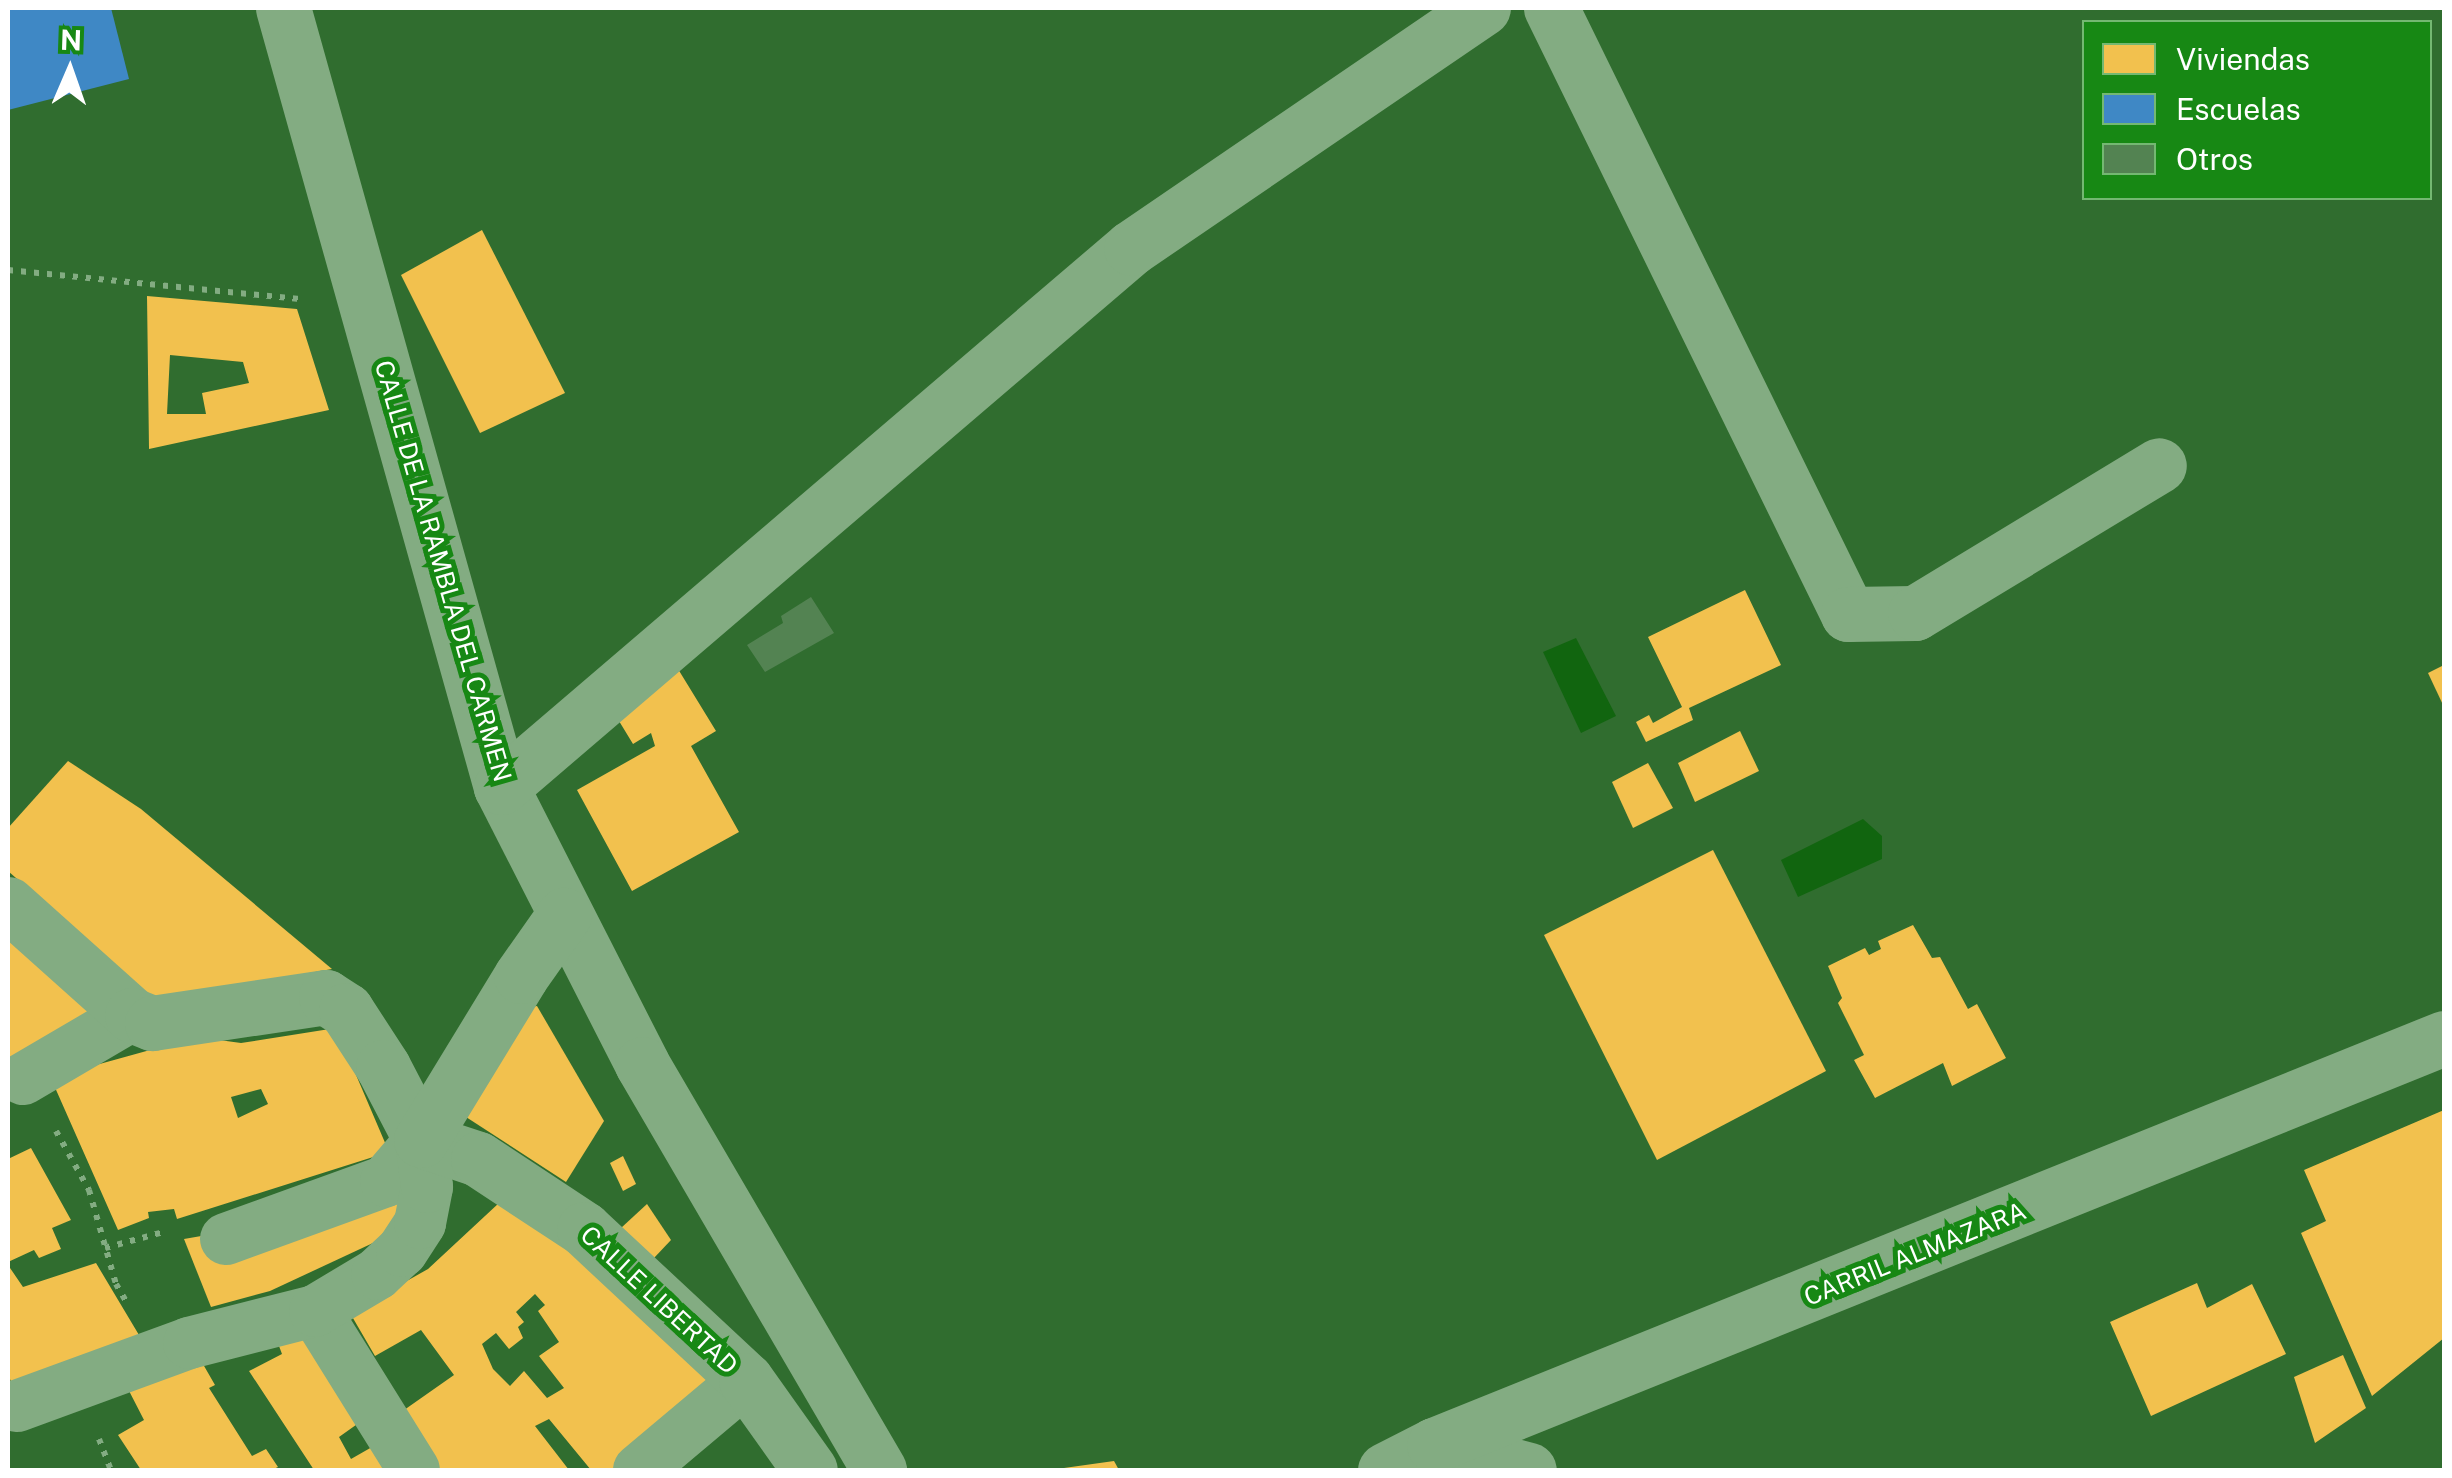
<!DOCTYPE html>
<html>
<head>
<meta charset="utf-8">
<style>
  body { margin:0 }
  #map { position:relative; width:2452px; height:1478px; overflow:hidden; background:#306d2f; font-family:"Public Sans",sans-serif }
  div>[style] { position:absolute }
  .water>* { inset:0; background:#11650f }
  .homes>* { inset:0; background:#f2c14e }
  .schools>* { inset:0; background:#3f88c5 }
  .building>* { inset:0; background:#538352 }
  .path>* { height:6px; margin-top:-3px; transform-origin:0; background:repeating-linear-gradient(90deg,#83ac82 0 5px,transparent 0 13px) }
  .pedestrian>* { height:52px; margin:-26px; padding:0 26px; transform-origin:26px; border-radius:26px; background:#83ac82 }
  .minor>* { height:55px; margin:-27.5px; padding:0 27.5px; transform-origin:27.5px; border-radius:27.5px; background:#83ac82 }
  span { translate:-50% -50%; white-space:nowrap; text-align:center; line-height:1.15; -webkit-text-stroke:10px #178814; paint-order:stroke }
  .street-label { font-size:25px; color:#fff }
  .frame { position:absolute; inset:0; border:10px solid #fff; pointer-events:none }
  .legend { position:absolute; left:2082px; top:20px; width:350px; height:180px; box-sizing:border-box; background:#178814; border:2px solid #74b872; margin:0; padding:12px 18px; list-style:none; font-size:30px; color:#fff }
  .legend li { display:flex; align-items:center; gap:20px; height:50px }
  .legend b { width:50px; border:2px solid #74b872 }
  .north { position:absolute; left:20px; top:20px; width:100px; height:100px; -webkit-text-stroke:8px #178814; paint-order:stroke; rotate:2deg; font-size:28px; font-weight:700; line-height:40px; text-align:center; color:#fff }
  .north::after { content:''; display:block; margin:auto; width:35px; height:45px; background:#fff; clip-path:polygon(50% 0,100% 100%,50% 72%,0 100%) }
</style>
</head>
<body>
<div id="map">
  <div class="water">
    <i style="clip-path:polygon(1576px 638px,1616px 716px,1581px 733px,1543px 652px)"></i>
    <i style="clip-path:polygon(1863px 819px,1882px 836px,1882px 859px,1798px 897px,1781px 860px)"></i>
  </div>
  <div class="homes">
    <i style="clip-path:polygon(482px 230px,565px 393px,480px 433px,401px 275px)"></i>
    <i style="clip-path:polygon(evenodd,147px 296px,297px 309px,329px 410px,149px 449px,147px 296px,170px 355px,243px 362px,249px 383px,202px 393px,206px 414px,167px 414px,170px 355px)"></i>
    <i style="clip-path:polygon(1745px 590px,1781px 665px,1689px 708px,1693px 720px,1646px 742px,1636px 722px,1649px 715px,1653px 723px,1682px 707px,1648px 637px)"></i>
    <i style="clip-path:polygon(2444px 665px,2444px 707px,2428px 673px)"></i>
    <i style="clip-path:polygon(678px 669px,716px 731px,691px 746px,739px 832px,632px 891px,577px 790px,655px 746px,651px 733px,633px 744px,619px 721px)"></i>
    <i style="clip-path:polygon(1740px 731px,1759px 771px,1695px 802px,1678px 763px)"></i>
    <i style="clip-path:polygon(68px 761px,141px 809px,332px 969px,155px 1000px,8px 871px,8px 828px)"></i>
    <i style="clip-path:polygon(1648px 763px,1673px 808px,1633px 828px,1612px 782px)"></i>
    <i style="clip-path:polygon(1713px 850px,1826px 1071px,1657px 1160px,1544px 935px)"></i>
    <i style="clip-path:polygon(8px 923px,95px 1010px,8px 1066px)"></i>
    <i style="clip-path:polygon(1913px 925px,1932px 958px,1940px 957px,1968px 1009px,1977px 1004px,2006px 1058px,1952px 1086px,1943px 1063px,1875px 1098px,1854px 1060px,1864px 1055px,1838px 1003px,1842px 998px,1828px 966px,1865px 948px,1869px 955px,1881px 949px,1878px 941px)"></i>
    <i style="clip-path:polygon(537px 1006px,604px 1121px,566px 1182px,466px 1117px,531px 1007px)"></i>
    <i style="clip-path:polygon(evenodd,336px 1028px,389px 1152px,177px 1219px,174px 1209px,148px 1212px,149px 1218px,118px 1230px,53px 1083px,96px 1065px,197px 1037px,241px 1043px,336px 1028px,261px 1089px,268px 1104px,238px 1118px,231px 1097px,261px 1089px)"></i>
    <i style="clip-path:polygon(2444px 1110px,2444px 1338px,2372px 1396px,2301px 1233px,2326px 1221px,2304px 1170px)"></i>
    <i style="clip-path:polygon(31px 1148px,71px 1220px,52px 1228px,61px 1249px,39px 1258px,34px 1250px,8px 1262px,8px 1159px)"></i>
    <i style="clip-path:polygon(623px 1156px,636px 1184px,623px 1191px,610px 1163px)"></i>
    <i style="clip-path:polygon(evenodd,515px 1188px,720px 1376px,617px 1470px,591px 1470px,549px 1419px,535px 1426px,569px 1470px,440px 1470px,397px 1415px,454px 1375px,421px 1330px,375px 1356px,350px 1313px,428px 1269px,515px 1188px,535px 1294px,545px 1305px,538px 1311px,559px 1342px,539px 1356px,564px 1388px,547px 1398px,524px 1371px,510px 1386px,493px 1369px,482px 1344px,496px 1333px,509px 1349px,523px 1338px,518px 1327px,524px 1322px,516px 1312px,535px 1294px)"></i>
    <i style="clip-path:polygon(403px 1201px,388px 1236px,270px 1291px,211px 1307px,184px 1239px)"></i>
    <i style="clip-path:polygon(647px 1204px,671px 1240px,654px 1258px,621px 1228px)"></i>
    <i style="clip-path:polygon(96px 1263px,139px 1335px,12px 1384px,8px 1374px,8px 1265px,23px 1287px)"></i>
    <i style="clip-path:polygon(2197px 1283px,2207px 1308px,2252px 1284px,2286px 1354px,2151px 1416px,2110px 1322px)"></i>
    <i style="clip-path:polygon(310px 1323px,370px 1415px,339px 1437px,351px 1459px,379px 1443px,397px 1470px,314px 1470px,249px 1371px,282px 1354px,276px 1338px)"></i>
    <i style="clip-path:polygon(192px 1345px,215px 1385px,209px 1388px,252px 1456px,266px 1449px,278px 1467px,271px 1470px,141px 1470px,118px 1435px,144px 1420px,126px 1385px)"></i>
    <i style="clip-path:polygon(2343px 1355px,2366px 1408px,2315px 1443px,2294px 1377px)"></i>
    <i style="clip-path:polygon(1114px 1461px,1119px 1470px,1064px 1470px,1064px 1468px)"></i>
  </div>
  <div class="schools">
    <i style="clip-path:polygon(8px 8px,111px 8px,129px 79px,8px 110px)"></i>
  </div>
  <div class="building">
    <i style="clip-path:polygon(811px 597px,834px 633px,765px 672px,747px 645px,783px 623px,781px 616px)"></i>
  </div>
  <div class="path">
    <i style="left:8px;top:270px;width:293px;rotate:5.7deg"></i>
    <i style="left:56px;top:1131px;width:68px;rotate:60.8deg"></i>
    <i style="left:89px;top:1190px;width:98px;rotate:74deg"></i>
    <i style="left:116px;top:1284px;width:22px;rotate:60deg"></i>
    <i style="left:105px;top:1248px;width:64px;rotate:-15.3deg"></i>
    <i style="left:99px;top:1439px;width:33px;rotate:69deg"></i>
  </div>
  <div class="pedestrian">
    <i style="left:23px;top:1079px;width:126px;rotate:-30.4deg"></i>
    <i style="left:226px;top:1239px;width:170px;rotate:-19.9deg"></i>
    <i style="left:386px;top:1181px;width:54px;rotate:-49.5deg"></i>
    <i style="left:315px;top:1311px;width:187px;rotate:58.1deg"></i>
    <i style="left:17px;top:1406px;width:183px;rotate:-20.1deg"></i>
    <i style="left:189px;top:1343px;width:130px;rotate:-14.3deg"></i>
    <i style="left:315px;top:1311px;width:72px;rotate:-30.8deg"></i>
    <i style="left:377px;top:1274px;width:34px;rotate:-43deg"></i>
    <i style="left:402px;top:1251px;width:33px;rotate:-57deg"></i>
    <i style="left:420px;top:1223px;width:37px;rotate:-79deg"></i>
    <i style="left:427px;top:1187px;width:47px;rotate:-97.3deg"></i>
    <i style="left:639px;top:1470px;width:140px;rotate:-40.1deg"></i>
  </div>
  <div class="minor">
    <i style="left:283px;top:8px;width:809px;rotate:74.37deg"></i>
    <i style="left:501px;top:787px;width:311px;rotate:63deg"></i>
    <i style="left:642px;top:1064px;width:470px;rotate:59.7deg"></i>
    <i style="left:1551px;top:8px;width:675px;rotate:63.89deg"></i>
    <i style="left:1848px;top:614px;width:67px;rotate:-0.9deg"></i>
    <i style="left:1915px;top:613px;width:285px;rotate:-31.2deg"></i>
    <i style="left:501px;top:787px;width:829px;rotate:-40.55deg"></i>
    <i style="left:1131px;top:248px;width:426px;rotate:-34.3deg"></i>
    <i style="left:8px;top:904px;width:166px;rotate:41.8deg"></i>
    <i style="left:132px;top:1015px;width:22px;rotate:22deg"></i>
    <i style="left:152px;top:1023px;width:176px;rotate:-8.5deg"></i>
    <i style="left:326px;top:997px;width:24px;rotate:33deg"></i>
    <i style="left:346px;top:1010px;width:68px;rotate:57deg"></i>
    <i style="left:383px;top:1067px;width:82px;rotate:62.5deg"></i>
    <i style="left:421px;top:1140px;width:60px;rotate:18.4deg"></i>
    <i style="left:478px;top:1159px;width:127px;rotate:33.4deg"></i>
    <i style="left:584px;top:1229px;width:221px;rotate:43deg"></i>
    <i style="left:746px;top:1380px;width:110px;rotate:54.6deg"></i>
    <i style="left:421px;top:1140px;width:192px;rotate:-58.6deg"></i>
    <i style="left:521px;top:976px;width:75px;rotate:-54.8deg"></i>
    <i style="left:1434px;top:1445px;width:98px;rotate:14.7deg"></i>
    <i style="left:1385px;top:1470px;width:55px;rotate:-27deg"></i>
    <i style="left:1434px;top:1445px;width:1089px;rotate:-21.95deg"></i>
  </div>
  <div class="street-label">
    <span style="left:443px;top:571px;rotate:74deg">CALLE DE LA RAMBLA DEL CARMEN</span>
    <span style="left:1915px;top:1254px;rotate:-22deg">CARRIL ALMAZARA</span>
    <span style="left:659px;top:1300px;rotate:43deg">CALLE LIBERTAD</span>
  </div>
  <div class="frame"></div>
  <ul class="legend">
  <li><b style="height:28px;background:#f2c14e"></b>Viviendas</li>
  <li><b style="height:28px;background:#3f88c5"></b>Escuelas</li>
  <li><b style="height:28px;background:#538352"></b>Otros</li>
  </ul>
  <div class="north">N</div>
</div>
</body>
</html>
